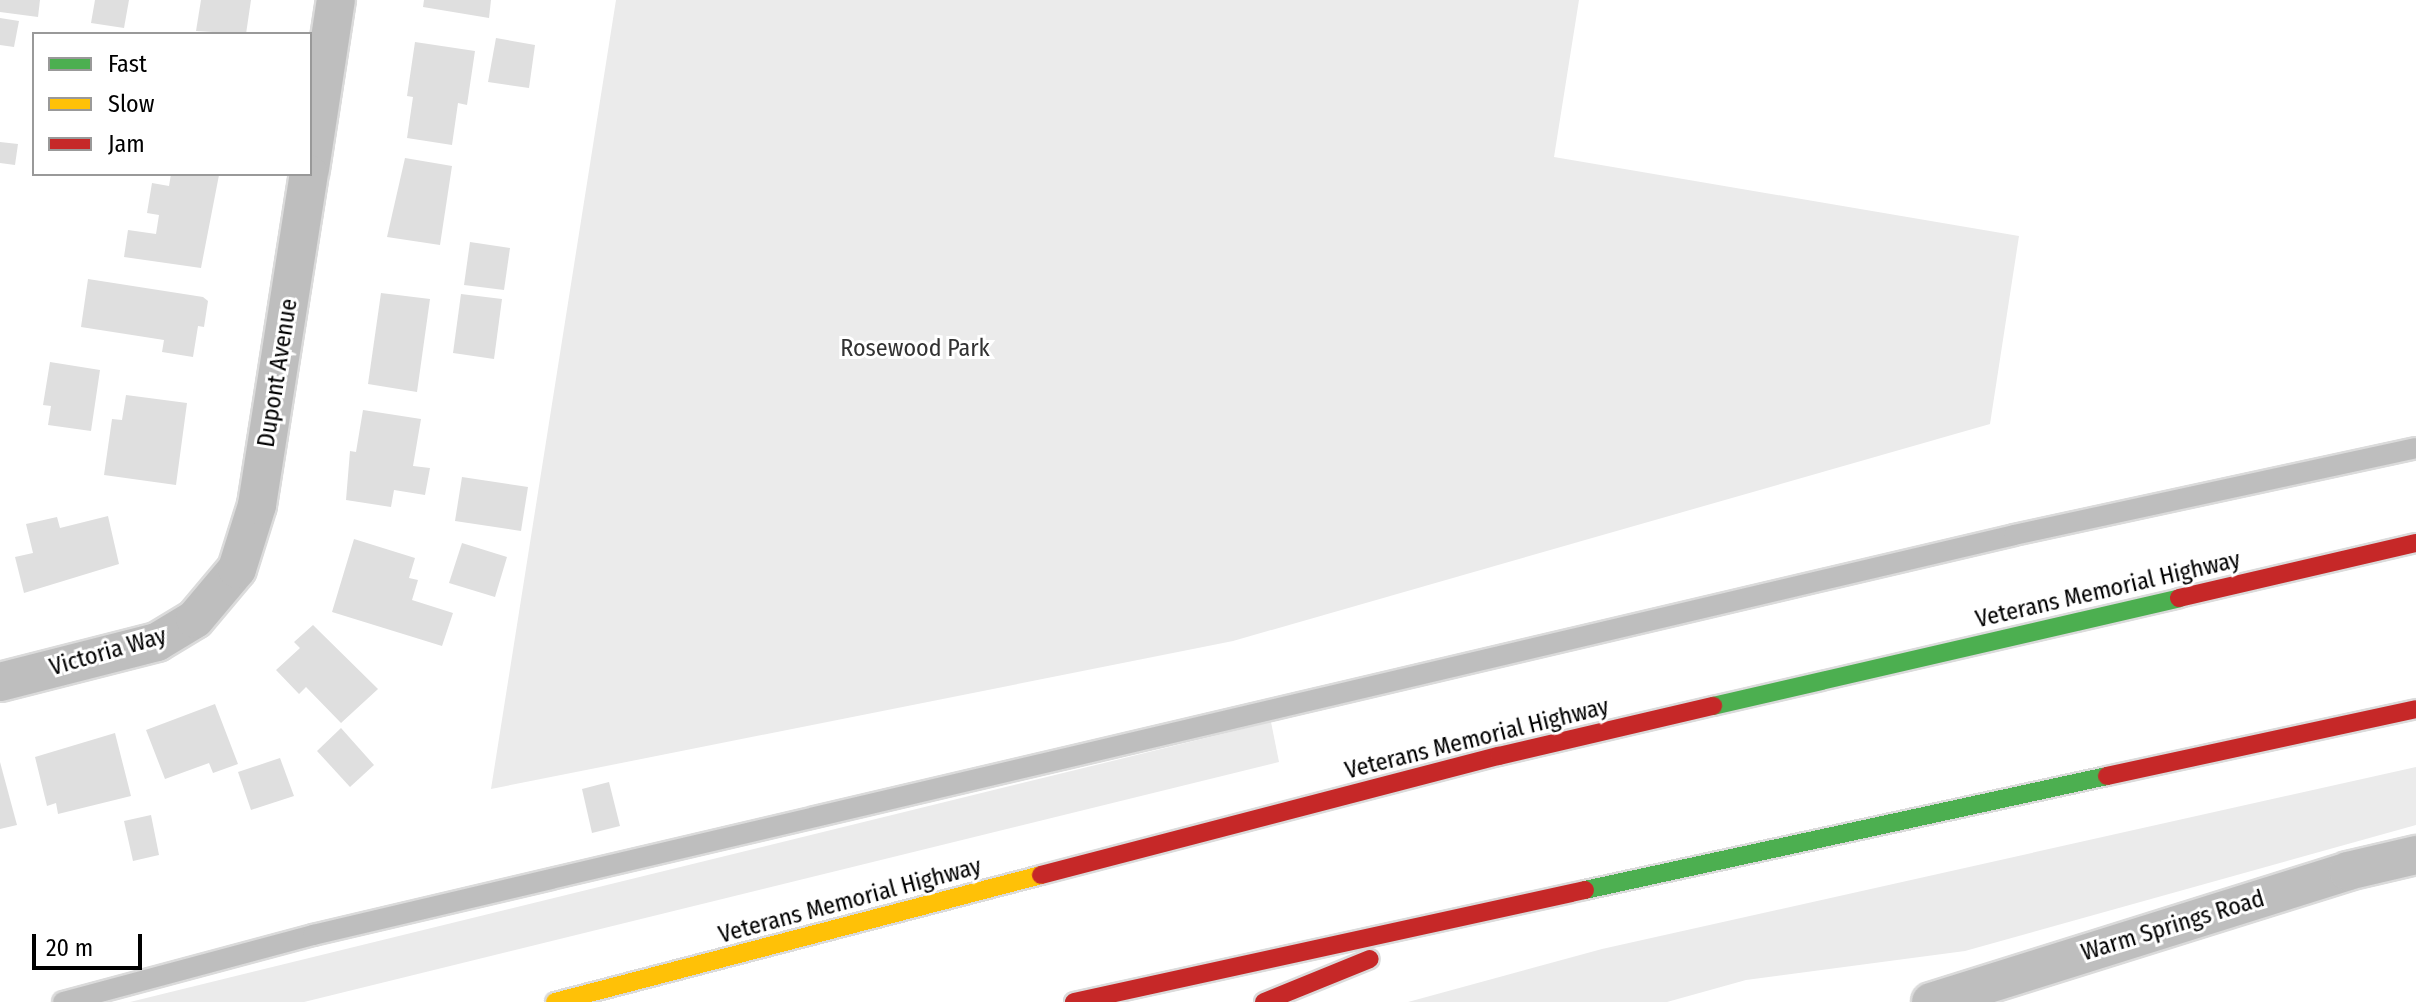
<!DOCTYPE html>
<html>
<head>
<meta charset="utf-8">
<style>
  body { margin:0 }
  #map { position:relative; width:2416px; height:1002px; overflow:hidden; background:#fff; font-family:"Fira Sans Condensed",sans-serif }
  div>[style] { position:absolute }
  .green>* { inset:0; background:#ebebeb }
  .building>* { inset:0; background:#dfdfdf }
  .roads { filter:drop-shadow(2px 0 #dbdbdb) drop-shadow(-2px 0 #dbdbdb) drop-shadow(0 2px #dbdbdb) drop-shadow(0 -2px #dbdbdb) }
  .lane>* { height:20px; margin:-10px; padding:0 10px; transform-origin:10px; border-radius:10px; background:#bebebe }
  .street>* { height:38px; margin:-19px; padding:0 19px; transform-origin:19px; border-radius:19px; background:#bebebe }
  .fast>* { height:18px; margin:-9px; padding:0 9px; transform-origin:9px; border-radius:9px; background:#4caf50 }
  .slow>* { height:18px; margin:-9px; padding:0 9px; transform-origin:9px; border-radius:9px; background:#ffc107 }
  .jam>* { height:18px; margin:-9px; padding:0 9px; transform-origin:9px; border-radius:9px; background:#c62828 }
  span { translate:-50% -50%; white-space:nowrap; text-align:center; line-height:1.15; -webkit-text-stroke:6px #fff; paint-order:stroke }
  .park-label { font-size:24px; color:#323232 }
  .street-label { font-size:24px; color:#000 }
  .legend { position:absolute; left:32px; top:32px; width:280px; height:144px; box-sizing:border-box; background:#fff; border:2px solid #999; margin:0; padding:10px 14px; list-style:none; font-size:24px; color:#000 }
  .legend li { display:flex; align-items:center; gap:16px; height:40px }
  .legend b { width:40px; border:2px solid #999 }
  .scale { position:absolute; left:32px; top:934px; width:110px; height:36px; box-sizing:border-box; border:4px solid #000; border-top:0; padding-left:10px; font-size:24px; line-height:28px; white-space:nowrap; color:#000; -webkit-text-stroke:6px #fff; paint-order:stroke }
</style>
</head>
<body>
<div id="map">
  <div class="green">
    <i style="clip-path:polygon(616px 0,1579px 0,1554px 157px,2019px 236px,1990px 424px,1233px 641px,491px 789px)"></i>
    <i style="clip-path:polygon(1271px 722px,1279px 762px,304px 1002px,130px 1002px)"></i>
    <i style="clip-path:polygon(2416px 767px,2416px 825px,1965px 951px,1746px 980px,1667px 1002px,1408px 1002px,1602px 949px)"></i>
  </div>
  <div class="building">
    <i style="clip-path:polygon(0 0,40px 0,38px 17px,0 12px)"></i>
    <i style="clip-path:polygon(95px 0,129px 0,124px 28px,91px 23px)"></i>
    <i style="clip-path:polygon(201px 0,251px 0,246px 34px,196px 31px)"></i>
    <i style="clip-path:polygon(424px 0,491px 0,489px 18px,423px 7px)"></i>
    <i style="clip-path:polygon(0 18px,19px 21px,14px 47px,0 45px)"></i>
    <i style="clip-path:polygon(496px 38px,535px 45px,529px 88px,488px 82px)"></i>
    <i style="clip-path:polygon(415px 42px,475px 51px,467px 105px,458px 103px,452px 145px,407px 138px,413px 97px,407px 96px)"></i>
    <i style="clip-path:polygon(0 142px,18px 144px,15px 165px,0 163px)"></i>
    <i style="clip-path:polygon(405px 158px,452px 166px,440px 245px,387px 237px)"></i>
    <i style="clip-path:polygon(171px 174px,219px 175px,201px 268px,124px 257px,128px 230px,156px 234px,159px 215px,147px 213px,152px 183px,169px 186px)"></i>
    <i style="clip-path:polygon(470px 242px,510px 248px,504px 290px,464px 285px)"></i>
    <i style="clip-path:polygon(88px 279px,203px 297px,208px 301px,204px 327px,198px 326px,193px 357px,162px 352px,164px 340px,81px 327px)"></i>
    <i style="clip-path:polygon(381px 293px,430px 299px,417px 392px,368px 384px)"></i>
    <i style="clip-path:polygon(461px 294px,502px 299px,494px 359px,453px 353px)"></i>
    <i style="clip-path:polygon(50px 362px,100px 370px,91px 431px,48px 425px,51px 406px,43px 405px)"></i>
    <i style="clip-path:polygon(126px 395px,187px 403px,176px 485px,104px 475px,112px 419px,122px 420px)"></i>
    <i style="clip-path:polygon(363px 410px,421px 419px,413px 466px,430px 468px,425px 495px,394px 490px,391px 507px,346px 500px,350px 451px,356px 452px)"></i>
    <i style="clip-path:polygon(462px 477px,528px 487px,521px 531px,455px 521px)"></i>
    <i style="clip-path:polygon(108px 516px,119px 564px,24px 593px,15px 557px,33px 553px,26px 524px,57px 517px,60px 528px)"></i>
    <i style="clip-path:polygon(354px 539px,415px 558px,409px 578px,418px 580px,412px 600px,453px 613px,442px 646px,332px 612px)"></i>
    <i style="clip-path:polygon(462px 543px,507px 557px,495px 597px,449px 583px)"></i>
    <i style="clip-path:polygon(313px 625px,378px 689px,341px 723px,306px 687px,299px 694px,276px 670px,300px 648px,294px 642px)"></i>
    <i style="clip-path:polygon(215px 704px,238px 764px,213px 773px,209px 763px,165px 779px,146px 730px)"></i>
    <i style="clip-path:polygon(341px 728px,374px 765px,350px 787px,317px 751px)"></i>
    <i style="clip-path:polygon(115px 733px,131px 796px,58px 814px,56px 803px,47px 806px,35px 757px)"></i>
    <i style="clip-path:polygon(280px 758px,294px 796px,251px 810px,238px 772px)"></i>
    <i style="clip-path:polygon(0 762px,17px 825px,0 829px)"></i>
    <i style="clip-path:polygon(609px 782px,620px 826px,592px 833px,582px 789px)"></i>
    <i style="clip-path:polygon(151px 815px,159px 855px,133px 861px,124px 821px)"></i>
  </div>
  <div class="roads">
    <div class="lane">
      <i style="left:63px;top:1002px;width:259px;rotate:-15deg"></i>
      <i style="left:313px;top:935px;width:1747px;rotate:-13.23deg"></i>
      <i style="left:2014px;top:535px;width:411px;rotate:-12.2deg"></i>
    </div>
    <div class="street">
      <i style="left:310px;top:169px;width:171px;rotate:-81.3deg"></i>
      <i style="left:0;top:682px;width:162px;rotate:-14.3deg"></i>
      <i style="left:157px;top:642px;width:44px;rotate:-31.2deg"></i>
      <i style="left:195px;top:619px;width:65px;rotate:-50deg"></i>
      <i style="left:237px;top:569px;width:67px;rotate:-72.6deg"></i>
      <i style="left:257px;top:505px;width:335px;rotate:-81.1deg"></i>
      <i style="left:1931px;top:1002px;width:437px;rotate:-17.4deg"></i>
      <i style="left:2348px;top:871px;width:70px;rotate:-13.2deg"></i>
    </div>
    <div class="fast">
      <i style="left:1713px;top:706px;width:478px;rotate:-13deg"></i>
      <i style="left:1585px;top:890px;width:534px;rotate:-12.32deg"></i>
    </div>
    <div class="slow">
      <i style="left:555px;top:1002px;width:502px;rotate:-14.64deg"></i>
    </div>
    <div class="jam">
      <i style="left:2179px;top:598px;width:243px;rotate:-13.1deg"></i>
      <i style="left:2107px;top:776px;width:316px;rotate:-12.2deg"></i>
      <i style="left:1041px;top:875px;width:473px;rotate:-14.6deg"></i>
      <i style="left:1499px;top:756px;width:220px;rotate:-13.2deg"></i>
      <i style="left:1074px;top:1002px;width:523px;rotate:-12.36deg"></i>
      <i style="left:1264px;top:1002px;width:114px;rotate:-22.1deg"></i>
    </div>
  </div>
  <div class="park-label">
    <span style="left:915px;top:349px">Rosewood Park</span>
  </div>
  <div class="street-label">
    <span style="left:278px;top:373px;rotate:-81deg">Dupont Avenue</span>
    <span style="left:2108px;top:590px;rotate:-13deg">Veterans Memorial Highway</span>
    <span style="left:108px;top:652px;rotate:-16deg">Victoria Way</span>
    <span style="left:1477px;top:739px;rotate:-14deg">Veterans Memorial Highway</span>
    <span style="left:850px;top:901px;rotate:-15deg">Veterans Memorial Highway</span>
    <span style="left:2173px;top:926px;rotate:-17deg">Warm Springs Road</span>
  </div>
  <ul class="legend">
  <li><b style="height:10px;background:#4caf50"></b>Fast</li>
  <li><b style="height:10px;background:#ffc107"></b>Slow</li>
  <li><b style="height:10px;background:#c62828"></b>Jam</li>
  </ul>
  <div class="scale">20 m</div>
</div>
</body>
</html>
